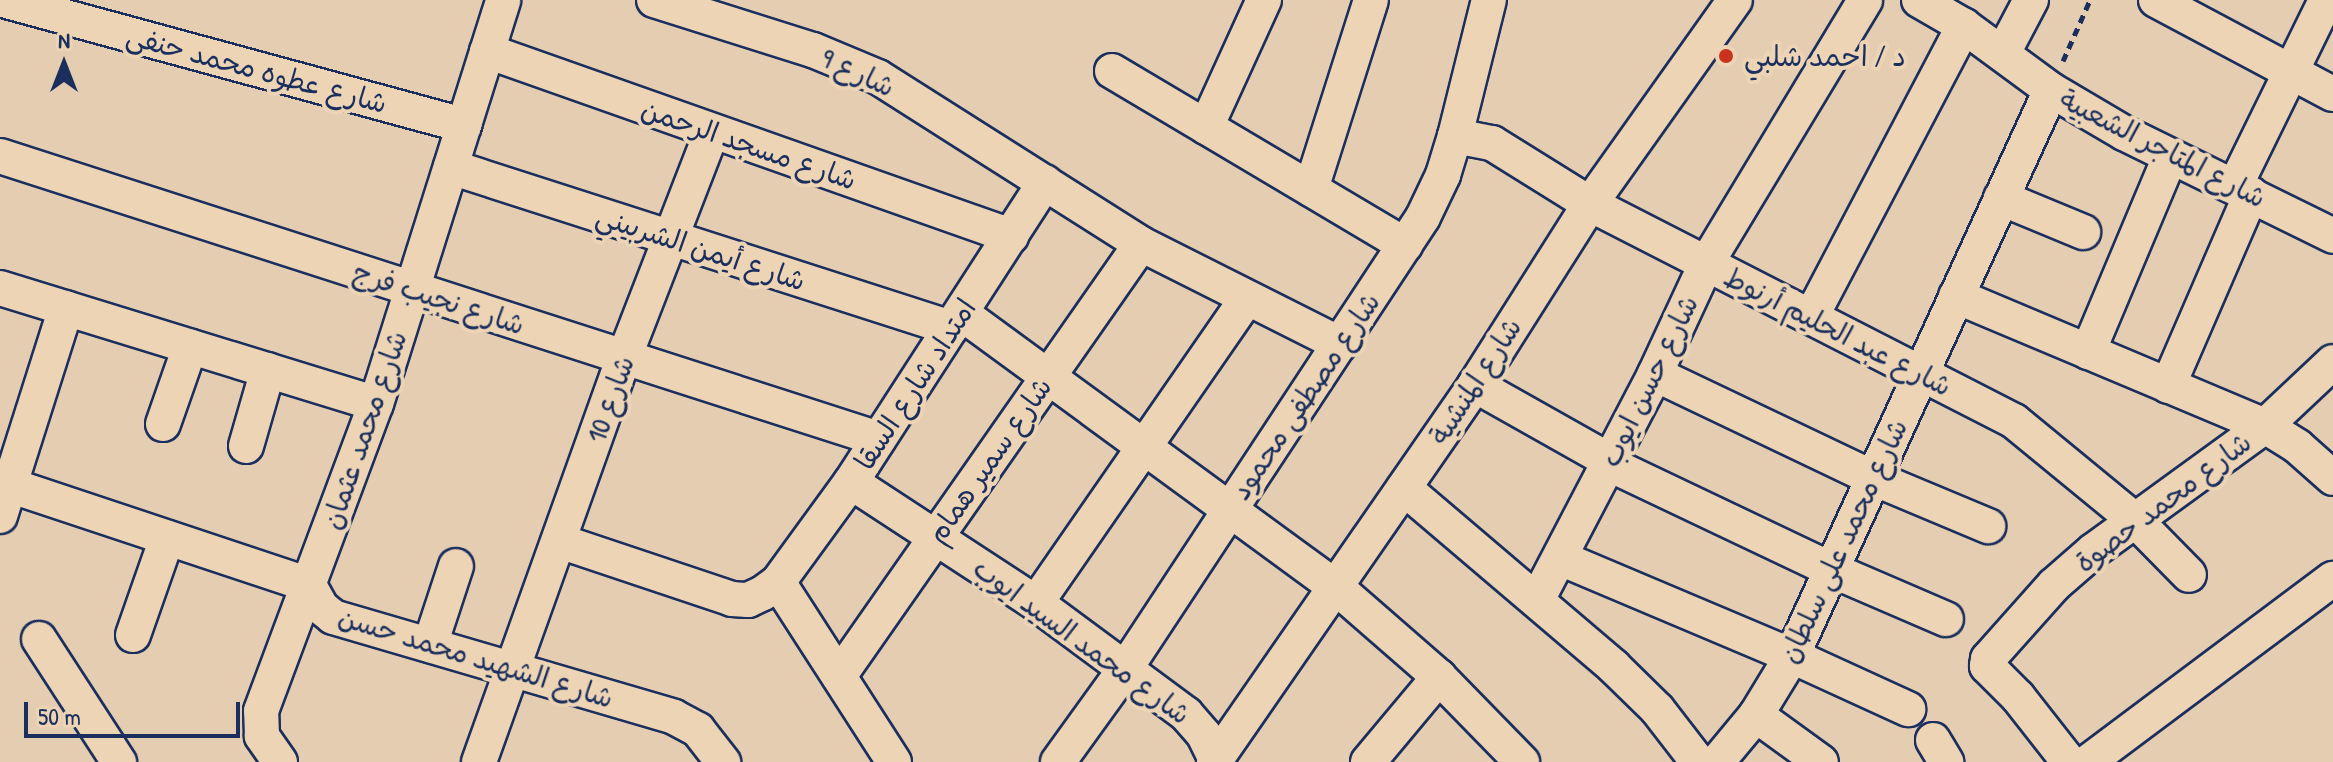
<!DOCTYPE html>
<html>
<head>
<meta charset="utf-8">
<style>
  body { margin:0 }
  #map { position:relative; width:2333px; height:762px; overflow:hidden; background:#e4cdb1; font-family:"Patrick Hand","Playpen Sans Arabic",sans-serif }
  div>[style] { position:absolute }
  .path>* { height:5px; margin-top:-2.5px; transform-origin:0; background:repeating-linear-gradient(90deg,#1b2f5e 0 8px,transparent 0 14px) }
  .roads { filter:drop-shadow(2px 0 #1b2f5e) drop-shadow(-2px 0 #1b2f5e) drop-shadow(0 2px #1b2f5e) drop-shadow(0 -2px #1b2f5e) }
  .street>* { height:34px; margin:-17px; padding:0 17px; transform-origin:17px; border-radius:17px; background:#ecd4b4 }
  .dots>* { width:22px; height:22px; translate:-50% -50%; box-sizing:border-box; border:4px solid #ecd4b4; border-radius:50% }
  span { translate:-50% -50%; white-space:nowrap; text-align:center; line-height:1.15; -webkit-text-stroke:8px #ecd4b4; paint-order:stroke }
  .poi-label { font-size:28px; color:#1b2f5e }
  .left { translate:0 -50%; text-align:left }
  .street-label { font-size:28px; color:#1b2f5e }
  .north { position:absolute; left:24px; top:24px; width:80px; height:80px; -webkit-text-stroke:6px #ecd4b4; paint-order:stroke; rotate:0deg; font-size:22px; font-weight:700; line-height:32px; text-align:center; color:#1b2f5e }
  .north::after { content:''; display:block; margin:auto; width:28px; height:36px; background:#1b2f5e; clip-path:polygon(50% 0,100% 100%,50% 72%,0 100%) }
  .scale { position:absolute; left:24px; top:702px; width:216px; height:36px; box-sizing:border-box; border:4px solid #1b2f5e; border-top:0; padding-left:10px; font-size:24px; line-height:28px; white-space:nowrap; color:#1b2f5e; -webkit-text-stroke:6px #ecd4b4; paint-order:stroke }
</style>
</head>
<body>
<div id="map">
  <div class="path">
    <i style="left:2063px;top:61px;width:67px;rotate:-66.1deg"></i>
  </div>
  <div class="roads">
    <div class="street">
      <i style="left:3px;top:0;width:478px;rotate:15.2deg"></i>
      <i style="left:654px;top:0;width:167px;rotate:17.5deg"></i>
      <i style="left:813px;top:50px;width:70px;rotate:22.6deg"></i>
      <i style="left:878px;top:77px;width:312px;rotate:32.4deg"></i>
      <i style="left:1141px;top:244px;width:223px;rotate:26.7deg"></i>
      <i style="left:1919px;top:0;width:52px;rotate:30deg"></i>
      <i style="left:1964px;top:26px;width:108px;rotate:36.3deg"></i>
      <i style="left:2051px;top:90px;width:85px;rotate:30.5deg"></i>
      <i style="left:2124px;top:133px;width:233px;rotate:26.2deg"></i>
      <i style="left:2156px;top:0;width:200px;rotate:28deg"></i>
      <i style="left:487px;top:51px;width:556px;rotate:19.45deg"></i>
      <i style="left:2003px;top:53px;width:60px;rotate:-62.2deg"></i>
      <i style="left:1112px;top:71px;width:341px;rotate:30.7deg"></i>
      <i style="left:1206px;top:127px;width:140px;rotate:-65.5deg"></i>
      <i style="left:1455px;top:136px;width:38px;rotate:11deg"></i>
      <i style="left:1492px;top:143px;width:115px;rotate:31.9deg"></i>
      <i style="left:1590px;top:204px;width:476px;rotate:27.1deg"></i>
      <i style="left:2014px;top:421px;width:159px;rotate:39.4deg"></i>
      <i style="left:2137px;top:522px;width:74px;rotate:45.5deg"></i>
      <i style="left:0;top:156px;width:923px;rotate:17.85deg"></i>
      <i style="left:451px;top:167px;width:525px;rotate:17.85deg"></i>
      <i style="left:2235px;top:186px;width:207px;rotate:-63.9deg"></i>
      <i style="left:1311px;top:189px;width:198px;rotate:-72.4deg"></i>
      <i style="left:2001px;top:198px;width:89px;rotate:22.5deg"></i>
      <i style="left:0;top:288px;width:393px;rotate:17.1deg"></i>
      <i style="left:1956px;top:296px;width:335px;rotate:22.8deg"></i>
      <i style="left:2265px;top:426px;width:38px;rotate:32deg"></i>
      <i style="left:2297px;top:446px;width:48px;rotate:41.6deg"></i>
      <i style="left:961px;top:313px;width:466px;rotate:36.2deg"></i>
      <i style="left:1337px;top:588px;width:135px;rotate:41.1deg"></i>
      <i style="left:1439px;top:677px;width:119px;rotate:45.7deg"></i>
      <i style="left:1811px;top:317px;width:329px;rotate:-62.3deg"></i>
      <i style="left:2088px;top:352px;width:212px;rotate:-67.2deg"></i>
      <i style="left:1655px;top:374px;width:242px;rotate:25.5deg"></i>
      <i style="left:1873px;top:478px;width:125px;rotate:22.7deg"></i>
      <i style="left:1475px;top:385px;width:155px;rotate:29.4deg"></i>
      <i style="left:2168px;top:386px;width:209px;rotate:-66.6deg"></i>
      <i style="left:163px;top:424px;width:82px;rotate:-70.7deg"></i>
      <i style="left:246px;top:446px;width:79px;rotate:-73.9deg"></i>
      <i style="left:1609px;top:464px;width:247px;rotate:25.4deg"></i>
      <i style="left:1832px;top:570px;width:124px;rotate:23.3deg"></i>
      <i style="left:0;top:482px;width:326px;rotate:18.4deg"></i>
      <i style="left:309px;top:585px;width:26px;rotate:61deg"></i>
      <i style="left:322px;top:608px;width:14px;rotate:39deg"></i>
      <i style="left:333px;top:617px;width:355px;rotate:16.3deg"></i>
      <i style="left:674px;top:717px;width:27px;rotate:28deg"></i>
      <i style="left:698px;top:730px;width:41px;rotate:52deg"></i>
      <i style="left:851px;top:482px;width:221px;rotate:33.2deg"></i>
      <i style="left:1036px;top:603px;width:187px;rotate:36.5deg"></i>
      <i style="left:1186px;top:714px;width:28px;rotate:49deg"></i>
      <i style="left:1204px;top:735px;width:30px;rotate:64deg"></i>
      <i style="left:1404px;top:488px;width:275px;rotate:40.4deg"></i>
      <i style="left:1613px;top:666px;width:62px;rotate:44.3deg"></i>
      <i style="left:1657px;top:709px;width:67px;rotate:52.3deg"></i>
      <i style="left:0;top:516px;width:218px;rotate:-72.4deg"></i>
      <i style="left:559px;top:541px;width:182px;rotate:18.5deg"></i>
      <i style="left:732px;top:599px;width:16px;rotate:4deg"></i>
      <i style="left:748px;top:600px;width:17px;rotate:-25deg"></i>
      <i style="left:763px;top:593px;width:19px;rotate:-36deg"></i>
      <i style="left:778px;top:582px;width:124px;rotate:-53.9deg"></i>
      <i style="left:851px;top:482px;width:357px;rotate:-57.1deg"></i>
      <i style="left:1560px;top:558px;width:252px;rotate:22.9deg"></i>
      <i style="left:1792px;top:656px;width:128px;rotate:24.6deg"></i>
      <i style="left:778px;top:582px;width:214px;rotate:57.2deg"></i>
      <i style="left:1537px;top:600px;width:255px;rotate:-62.4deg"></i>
      <i style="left:1655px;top:374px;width:121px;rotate:-65.1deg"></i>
      <i style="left:1706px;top:264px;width:308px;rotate:-58.9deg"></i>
      <i style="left:1036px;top:603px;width:369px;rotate:-55.3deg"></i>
      <i style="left:133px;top:635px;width:103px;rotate:-70.7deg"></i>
      <i style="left:39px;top:639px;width:147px;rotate:57deg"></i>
      <i style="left:430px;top:645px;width:83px;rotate:-71.8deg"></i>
      <i style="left:839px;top:676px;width:527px;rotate:-55.04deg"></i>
      <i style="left:1756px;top:715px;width:80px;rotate:35.9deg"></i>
      <i style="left:1933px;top:740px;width:26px;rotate:59deg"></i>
      <i style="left:280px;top:762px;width:32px;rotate:-125deg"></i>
      <i style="left:262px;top:736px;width:25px;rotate:-92deg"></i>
      <i style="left:261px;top:711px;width:328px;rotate:-69.5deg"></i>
      <i style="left:376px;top:404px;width:423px;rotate:-72.5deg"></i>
      <i style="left:479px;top:762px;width:429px;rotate:-70.3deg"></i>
      <i style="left:624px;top:358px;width:243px;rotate:-68.8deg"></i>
      <i style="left:1058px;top:762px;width:115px;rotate:-54.2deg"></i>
      <i style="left:1125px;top:669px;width:541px;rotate:-56.6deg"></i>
      <i style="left:1423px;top:217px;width:47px;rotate:-64.5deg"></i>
      <i style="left:1443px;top:175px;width:41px;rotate:-72.9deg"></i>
      <i style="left:1455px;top:136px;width:140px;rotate:-76deg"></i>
      <i style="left:1214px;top:762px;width:459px;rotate:-55.3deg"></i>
      <i style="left:1475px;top:385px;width:214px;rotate:-57.6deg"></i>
      <i style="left:1590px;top:204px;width:250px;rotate:-54.6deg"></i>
      <i style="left:1368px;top:762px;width:111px;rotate:-50.1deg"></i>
      <i style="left:1717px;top:762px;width:61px;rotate:-50.3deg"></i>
      <i style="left:1756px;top:715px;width:69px;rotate:-58.6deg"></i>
      <i style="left:1792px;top:656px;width:622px;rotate:-65.41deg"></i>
      <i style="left:2069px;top:762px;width:83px;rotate:-128.1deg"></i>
      <i style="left:2018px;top:697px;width:44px;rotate:-135deg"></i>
      <i style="left:1987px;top:666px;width:7px;rotate:-82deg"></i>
      <i style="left:1988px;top:659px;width:99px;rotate:-48.3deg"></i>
      <i style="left:2054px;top:585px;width:52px;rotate:-41.1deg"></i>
      <i style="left:2093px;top:551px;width:213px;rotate:-36deg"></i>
      <i style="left:2265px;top:426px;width:93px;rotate:-43.3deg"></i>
      <i style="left:2088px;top:762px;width:306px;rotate:-36.8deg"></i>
    </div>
  </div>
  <div class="dots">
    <i style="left:1726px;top:56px;background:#c8321e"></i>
  </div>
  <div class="poi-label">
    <span class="left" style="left:1744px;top:56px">د / احمد شلبي</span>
  </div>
  <div class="street-label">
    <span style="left:257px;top:69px;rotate:15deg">شارع عطوه محمد حنفى</span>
    <span style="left:858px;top:72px;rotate:25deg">شارع 9</span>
    <span style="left:749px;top:144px;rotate:19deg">شارع مسجد الرحمن</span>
    <span style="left:2163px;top:148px;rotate:27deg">شارع المتاجر الشعبية</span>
    <span style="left:701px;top:248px;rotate:18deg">شارع أيمن الشربيني</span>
    <span style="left:439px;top:298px;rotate:18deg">شارع نجيب فرج</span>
    <span style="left:1838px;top:331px;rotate:27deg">شارع عبد الحليم أرنوط</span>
    <span style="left:1475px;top:381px;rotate:-57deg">شارع المنشية</span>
    <span style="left:1649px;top:381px;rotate:-64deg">شارع حسن ايوب</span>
    <span style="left:915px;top:384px;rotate:-57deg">امتداد شارع السقا</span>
    <span style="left:1305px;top:396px;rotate:-56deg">شارع مصطفى محمود</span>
    <span style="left:610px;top:399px;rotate:-70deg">شارع 10</span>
    <span style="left:364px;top:430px;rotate:-71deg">شارع محمد عثمان</span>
    <span style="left:989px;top:460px;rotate:-55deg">شارع سمير همام</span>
    <span style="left:2163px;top:502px;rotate:-37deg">شارع محمد حصوة</span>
    <span style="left:1843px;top:541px;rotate:-65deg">شارع محمد على سلطان</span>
    <span style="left:1082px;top:641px;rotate:36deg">شارع محمد السيد ايوب</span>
    <span style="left:476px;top:657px;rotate:17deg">شارع الشهيد محمد حسن</span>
  </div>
  <div class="north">N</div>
  <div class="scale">50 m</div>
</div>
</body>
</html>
